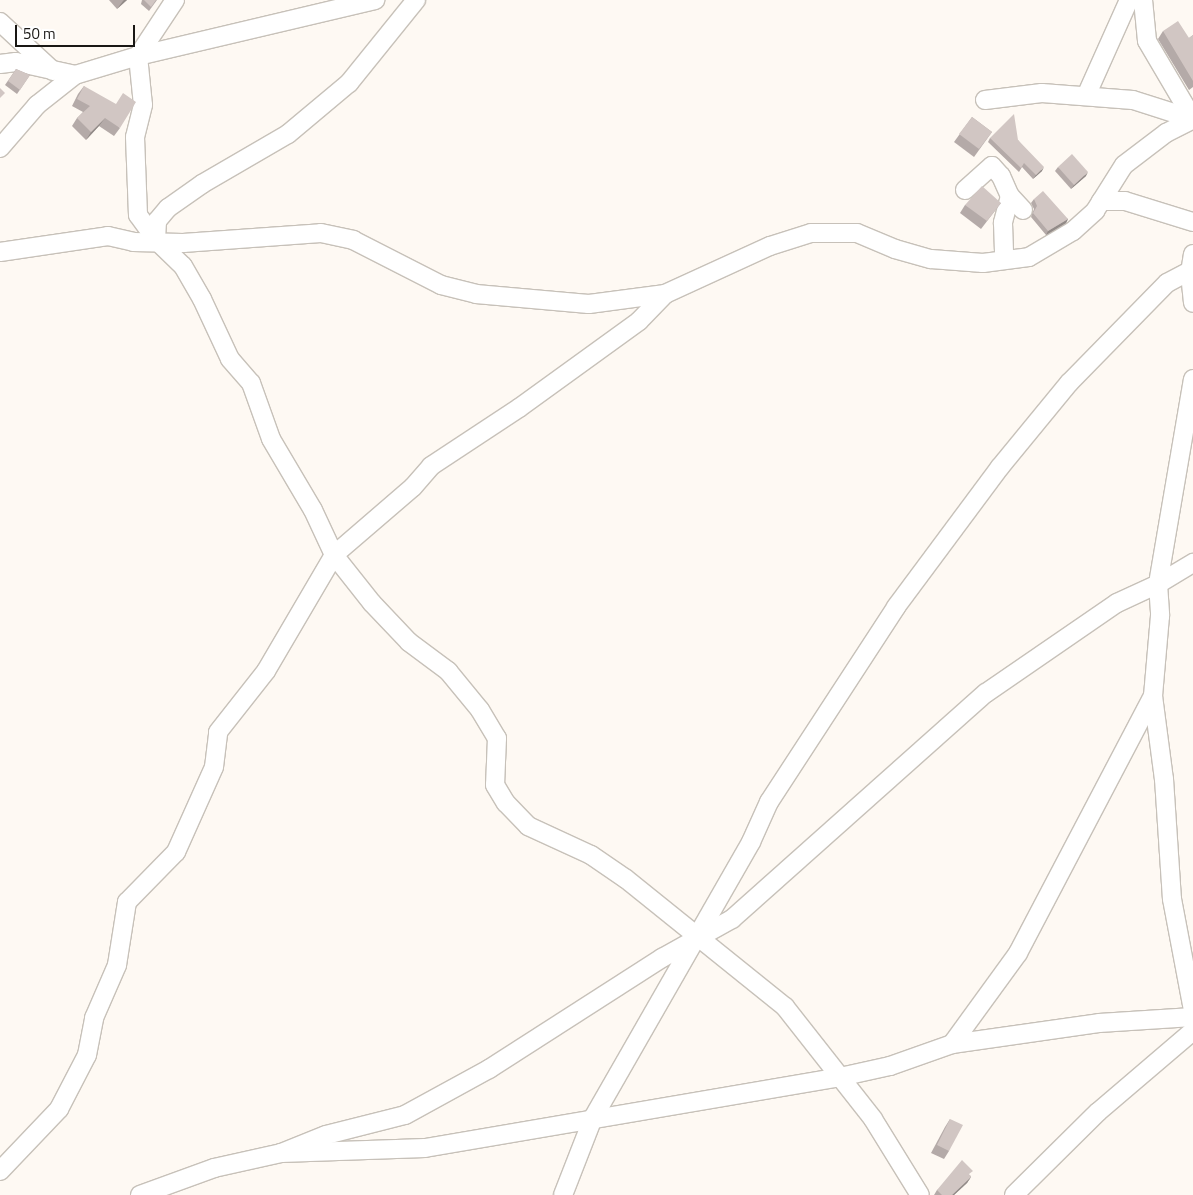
<!DOCTYPE html>
<html>
<head>
<meta charset="utf-8">
<style>
  body { margin:0 }
  #map { position:relative; width:1193px; height:1195px; overflow:hidden; background:#fef9f3; font-family:"Titillium Web",sans-serif }
  div>[style] { position:absolute }
  .roads { filter:drop-shadow(1px 0 #c7c1b9) drop-shadow(-1px 0 #c7c1b9) drop-shadow(0 1px #c7c1b9) drop-shadow(0 -1px #c7c1b9) }
  .minor>* { height:18px; margin:-9px; padding:0 9px; transform-origin:9px; border-radius:9px; background:#fff }
  .wall>* { inset:0; background:#b4aaa8 }
  .shaded-wall>* { inset:0; background:#928b88 }
  .building>* { inset:0; background:#d1c6c3 }
  span { translate:-50% -50%; white-space:nowrap; text-align:center; line-height:1.15; -webkit-text-stroke:4px #fff; paint-order:stroke }
  .scale { position:absolute; left:15px; top:25px; width:120px; height:22px; box-sizing:border-box; border:2px solid #191714; border-top:0; padding-left:6px; font-size:15px; line-height:18px; white-space:nowrap; color:#191714; -webkit-text-stroke:4px #fff; paint-order:stroke }
</style>
</head>
<body>
<div id="map">
  <div class="roads">
    <div class="minor">
      <i style="left:175px;top:0;width:67px;rotate:123.5deg"></i>
      <i style="left:138px;top:56px;width:49px;rotate:84.2deg"></i>
      <i style="left:143px;top:105px;width:33px;rotate:104deg"></i>
      <i style="left:135px;top:137px;width:78px;rotate:87.8deg"></i>
      <i style="left:138px;top:215px;width:31px;rotate:54deg"></i>
      <i style="left:156px;top:240px;width:37px;rotate:44deg"></i>
      <i style="left:183px;top:266px;width:38px;rotate:60deg"></i>
      <i style="left:202px;top:299px;width:66px;rotate:65deg"></i>
      <i style="left:230px;top:359px;width:32px;rotate:49deg"></i>
      <i style="left:251px;top:383px;width:59px;rotate:70.3deg"></i>
      <i style="left:271px;top:439px;width:82px;rotate:59.4deg"></i>
      <i style="left:313px;top:510px;width:50px;rotate:65deg"></i>
      <i style="left:334px;top:555px;width:61px;rotate:51.6deg"></i>
      <i style="left:372px;top:603px;width:54px;rotate:46.5deg"></i>
      <i style="left:409px;top:642px;width:49px;rotate:36.6deg"></i>
      <i style="left:448px;top:671px;width:50px;rotate:50.6deg"></i>
      <i style="left:480px;top:710px;width:33px;rotate:59deg"></i>
      <i style="left:497px;top:738px;width:47px;rotate:92.4deg"></i>
      <i style="left:495px;top:785px;width:21px;rotate:59deg"></i>
      <i style="left:506px;top:803px;width:32px;rotate:46deg"></i>
      <i style="left:528px;top:826px;width:69px;rotate:24.7deg"></i>
      <i style="left:591px;top:855px;width:42px;rotate:34.4deg"></i>
      <i style="left:626px;top:879px;width:204px;rotate:38.8deg"></i>
      <i style="left:785px;top:1007px;width:142px;rotate:51.8deg"></i>
      <i style="left:873px;top:1119px;width:89px;rotate:58.3deg"></i>
      <i style="left:1143px;top:0;width:41px;rotate:84.4deg"></i>
      <i style="left:1147px;top:41px;width:91px;rotate:59.5deg"></i>
      <i style="left:0;top:22px;width:72px;rotate:42.8deg"></i>
      <i style="left:0;top:64px;width:16px;rotate:-7deg"></i>
      <i style="left:16px;top:62px;width:60px;rotate:12.4deg"></i>
      <i style="left:75px;top:75px;width:66px;rotate:-16.8deg"></i>
      <i style="left:138px;top:56px;width:244px;rotate:-13.3deg"></i>
      <i style="left:1086px;top:96px;width:105px;rotate:-65.9deg"></i>
      <i style="left:985px;top:100px;width:57px;rotate:-7deg"></i>
      <i style="left:1042px;top:93px;width:91px;rotate:4.4deg"></i>
      <i style="left:1133px;top:100px;width:63px;rotate:17.6deg"></i>
      <i style="left:0;top:148px;width:57px;rotate:-49.3deg"></i>
      <i style="left:37px;top:105px;width:48px;rotate:-38.3deg"></i>
      <i style="left:965px;top:190px;width:36px;rotate:-42deg"></i>
      <i style="left:992px;top:166px;width:13px;rotate:48deg"></i>
      <i style="left:1001px;top:176px;width:22px;rotate:66deg"></i>
      <i style="left:1010px;top:196px;width:28px;rotate:105deg"></i>
      <i style="left:1003px;top:223px;width:37px;rotate:88deg"></i>
      <i style="left:1010px;top:196px;width:19px;rotate:47deg"></i>
      <i style="left:1101px;top:201px;width:24px"></i>
      <i style="left:1125px;top:201px;width:71px;rotate:17.2deg"></i>
      <i style="left:156px;top:240px;width:19px;rotate:-87deg"></i>
      <i style="left:157px;top:221px;width:17px;rotate:-50deg"></i>
      <i style="left:168px;top:208px;width:42px;rotate:-35.2deg"></i>
      <i style="left:202px;top:184px;width:99px;rotate:-30.2deg"></i>
      <i style="left:288px;top:134px;width:80px;rotate:-39.9deg"></i>
      <i style="left:349px;top:83px;width:107px;rotate:-51.1deg"></i>
      <i style="left:0;top:252px;width:109px;rotate:-8.4deg"></i>
      <i style="left:108px;top:236px;width:26px;rotate:13deg"></i>
      <i style="left:133px;top:242px;width:50px;rotate:1.1deg"></i>
      <i style="left:183px;top:243px;width:138px;rotate:-4.1deg"></i>
      <i style="left:321px;top:233px;width:33px;rotate:12deg"></i>
      <i style="left:353px;top:240px;width:99px;rotate:27.1deg"></i>
      <i style="left:441px;top:285px;width:36px;rotate:14deg"></i>
      <i style="left:476px;top:294px;width:113px;rotate:5.1deg"></i>
      <i style="left:589px;top:304px;width:77px;rotate:-7.5deg"></i>
      <i style="left:665px;top:294px;width:115px;rotate:-24.6deg"></i>
      <i style="left:770px;top:246px;width:43px;rotate:-17.6deg"></i>
      <i style="left:811px;top:233px;width:46px"></i>
      <i style="left:857px;top:233px;width:41px;rotate:22.8deg"></i>
      <i style="left:895px;top:249px;width:37px;rotate:16deg"></i>
      <i style="left:931px;top:259px;width:52px;rotate:4.4deg"></i>
      <i style="left:983px;top:263px;width:46px;rotate:-7.4deg"></i>
      <i style="left:1029px;top:257px;width:51px;rotate:-30.6deg"></i>
      <i style="left:1073px;top:231px;width:30px;rotate:-42deg"></i>
      <i style="left:1095px;top:211px;width:54px;rotate:-57.8deg"></i>
      <i style="left:1124px;top:165px;width:53px;rotate:-37.3deg"></i>
      <i style="left:1166px;top:133px;width:30px;rotate:-27deg"></i>
      <i style="left:1193px;top:254px;width:20px;rotate:99deg"></i>
      <i style="left:1190px;top:274px;width:29px;rotate:84deg"></i>
      <i style="left:1193px;top:379px;width:208px;rotate:99.7deg"></i>
      <i style="left:1158px;top:584px;width:32px;rotate:86deg"></i>
      <i style="left:1160px;top:616px;width:80px;rotate:95deg"></i>
      <i style="left:1153px;top:696px;width:84px;rotate:82.5deg"></i>
      <i style="left:1164px;top:779px;width:120px;rotate:86.2deg"></i>
      <i style="left:1172px;top:899px;width:113px;rotate:79.3deg"></i>
      <i style="left:952px;top:1044px;width:112px;rotate:-54deg"></i>
      <i style="left:1018px;top:953px;width:290px;rotate:-62.3deg"></i>
      <i style="left:281px;top:1153px;width:48px;rotate:-21.8deg"></i>
      <i style="left:326px;top:1135px;width:81px;rotate:-14.2deg"></i>
      <i style="left:405px;top:1115px;width:96px;rotate:-28.7deg"></i>
      <i style="left:489px;top:1069px;width:206px;rotate:-32.7deg"></i>
      <i style="left:662px;top:958px;width:80px;rotate:-29.1deg"></i>
      <i style="left:732px;top:919px;width:340px;rotate:-41.7deg"></i>
      <i style="left:986px;top:693px;width:159px;rotate:-34.5deg"></i>
      <i style="left:1117px;top:603px;width:45px;rotate:-24.9deg"></i>
      <i style="left:1158px;top:584px;width:41px;rotate:-31deg"></i>
      <i style="left:0;top:1171px;width:86px;rotate:-46.4deg"></i>
      <i style="left:59px;top:1109px;width:61px;rotate:-62.6deg"></i>
      <i style="left:87px;top:1055px;width:38px;rotate:-79deg"></i>
      <i style="left:94px;top:1018px;width:58px;rotate:-66.5deg"></i>
      <i style="left:117px;top:965px;width:64px;rotate:-81deg"></i>
      <i style="left:127px;top:902px;width:70px;rotate:-45.6deg"></i>
      <i style="left:176px;top:852px;width:93px;rotate:-65.9deg"></i>
      <i style="left:214px;top:767px;width:35px;rotate:-83deg"></i>
      <i style="left:218px;top:732px;width:78px;rotate:-51.8deg"></i>
      <i style="left:266px;top:671px;width:134px;rotate:-59.6deg"></i>
      <i style="left:334px;top:555px;width:104px;rotate:-40.7deg"></i>
      <i style="left:413px;top:487px;width:28px;rotate:-49deg"></i>
      <i style="left:431px;top:466px;width:105px;rotate:-33.4deg"></i>
      <i style="left:519px;top:408px;width:148px;rotate:-35.9deg"></i>
      <i style="left:639px;top:321px;width:37px;rotate:-46deg"></i>
      <i style="left:140px;top:1195px;width:79px;rotate:-20deg"></i>
      <i style="left:214px;top:1168px;width:69px;rotate:-12.6deg"></i>
      <i style="left:281px;top:1153px;width:144px;rotate:-2deg"></i>
      <i style="left:425px;top:1148px;width:421px;rotate:-9.7deg"></i>
      <i style="left:840px;top:1077px;width:51px;rotate:-12.4deg"></i>
      <i style="left:890px;top:1066px;width:66px;rotate:-19.5deg"></i>
      <i style="left:952px;top:1044px;width:148px;rotate:-8.1deg"></i>
      <i style="left:1099px;top:1023px;width:94px;rotate:-3.7deg"></i>
      <i style="left:563px;top:1195px;width:83px;rotate:-68.7deg"></i>
      <i style="left:593px;top:1118px;width:318px;rotate:-60.2deg"></i>
      <i style="left:751px;top:842px;width:44px;rotate:-65.8deg"></i>
      <i style="left:769px;top:802px;width:233px;rotate:-56.9deg"></i>
      <i style="left:896px;top:607px;width:174px;rotate:-53.4deg"></i>
      <i style="left:1000px;top:467px;width:109px;rotate:-50.6deg"></i>
      <i style="left:1069px;top:383px;width:140px;rotate:-45.6deg"></i>
      <i style="left:1167px;top:283px;width:27px;rotate:-28deg"></i>
      <i style="left:1014px;top:1195px;width:118px;rotate:-44.7deg"></i>
      <i style="left:1098px;top:1112px;width:125px;rotate:-40.5deg"></i>
    </div>
  </div>
  <div class="wall">
    <i style="clip-path:polygon(109px 0,127px 0,117px 9px)"></i>
    <i style="clip-path:polygon(142px 0,157px 0,149px 11px,141px 4px)"></i>
    <i style="clip-path:polygon(1163px 31px,1189px 38px,1193px 35px,1193px 87px,1189px 90px,1158px 39px)"></i>
    <i style="clip-path:polygon(16px 69px,30px 75px,17px 94px,5px 85px)"></i>
    <i style="clip-path:polygon(84px 86px,120px 128px,114px 136px,99px 126px,86px 140px,72px 126px,77px 118px,83px 112px,72px 106px,78px 94px)"></i>
    <i style="clip-path:polygon(972px 117px,992px 132px,974px 157px,954px 142px)"></i>
    <i style="clip-path:polygon(990px 138px,1018px 140px,1042px 171px,1033px 179px,1022px 167px,1019px 172px,988px 142px)"></i>
    <i style="clip-path:polygon(1058px 167px,1086px 176px,1071px 189px,1055px 171px)"></i>
    <i style="clip-path:polygon(1034px 199px,1068px 219px,1066px 223px,1046px 235px,1031px 217px,1034px 209px,1031px 203px)"></i>
    <i style="clip-path:polygon(1001px 203px,981px 229px,960px 213px,965px 205px)"></i>
    <i style="clip-path:polygon(950px 1119px,949px 1151px,944px 1159px,931px 1153px,945px 1127px)"></i>
    <i style="clip-path:polygon(970px 1175px,971px 1177px,967px 1183px,954px 1195px,934px 1195px,937px 1190px)"></i>
  </div>
  <div class="shaded-wall">
    <i style="clip-path:polygon(124px 0,127px 0,117px 9px,123px 1px)"></i>
    <i style="clip-path:polygon(105px 118px,99px 126px,86px 140px,91px 132px)"></i>
    <i style="clip-path:polygon(1044px 167px,1042px 171px,1033px 179px,1036px 175px)"></i>
    <i style="clip-path:polygon(1088px 172px,1086px 176px,1071px 189px,1074px 185px)"></i>
    <i style="clip-path:polygon(1068px 219px,1066px 223px,1046px 235px,1048px 231px)"></i>
    <i style="clip-path:polygon(971px 1177px,967px 1183px,954px 1195px,952px 1195px)"></i>
  </div>
  <div class="building">
    <i style="clip-path:polygon(144px 0,156px 0,151px 7px)"></i>
    <i style="clip-path:polygon(1178px 21px,1189px 38px,1193px 35px,1193px 81px,1163px 31px)"></i>
    <i style="clip-path:polygon(16px 69px,30px 75px,20px 90px,8px 81px)"></i>
    <i style="clip-path:polygon(84px 86px,116px 104px,123px 93px,136px 102px,120px 128px,105px 118px,91px 132px,77px 118px,90px 106px,77px 99px)"></i>
    <i style="clip-path:polygon(0 88px,5px 93px,0 98px)"></i>
    <i style="clip-path:polygon(1014px 114px,1018px 140px,1044px 167px,1036px 175px,1024px 163px,1021px 168px,990px 138px)"></i>
    <i style="clip-path:polygon(972px 117px,992px 132px,979px 149px,959px 134px)"></i>
    <i style="clip-path:polygon(1072px 154px,1088px 172px,1074px 185px,1058px 167px)"></i>
    <i style="clip-path:polygon(982px 186px,1001px 203px,987px 221px,965px 205px)"></i>
    <i style="clip-path:polygon(1043px 191px,1068px 219px,1048px 231px,1033px 213px,1037px 206px,1034px 199px)"></i>
    <i style="clip-path:polygon(950px 1119px,963px 1125px,949px 1151px,937px 1145px)"></i>
    <i style="clip-path:polygon(962px 1160px,973px 1171px,969px 1174px,971px 1177px,952px 1195px,942px 1195px,937px 1190px)"></i>
  </div>
  <div class="scale">50 m</div>
</div>
</body>
</html>
